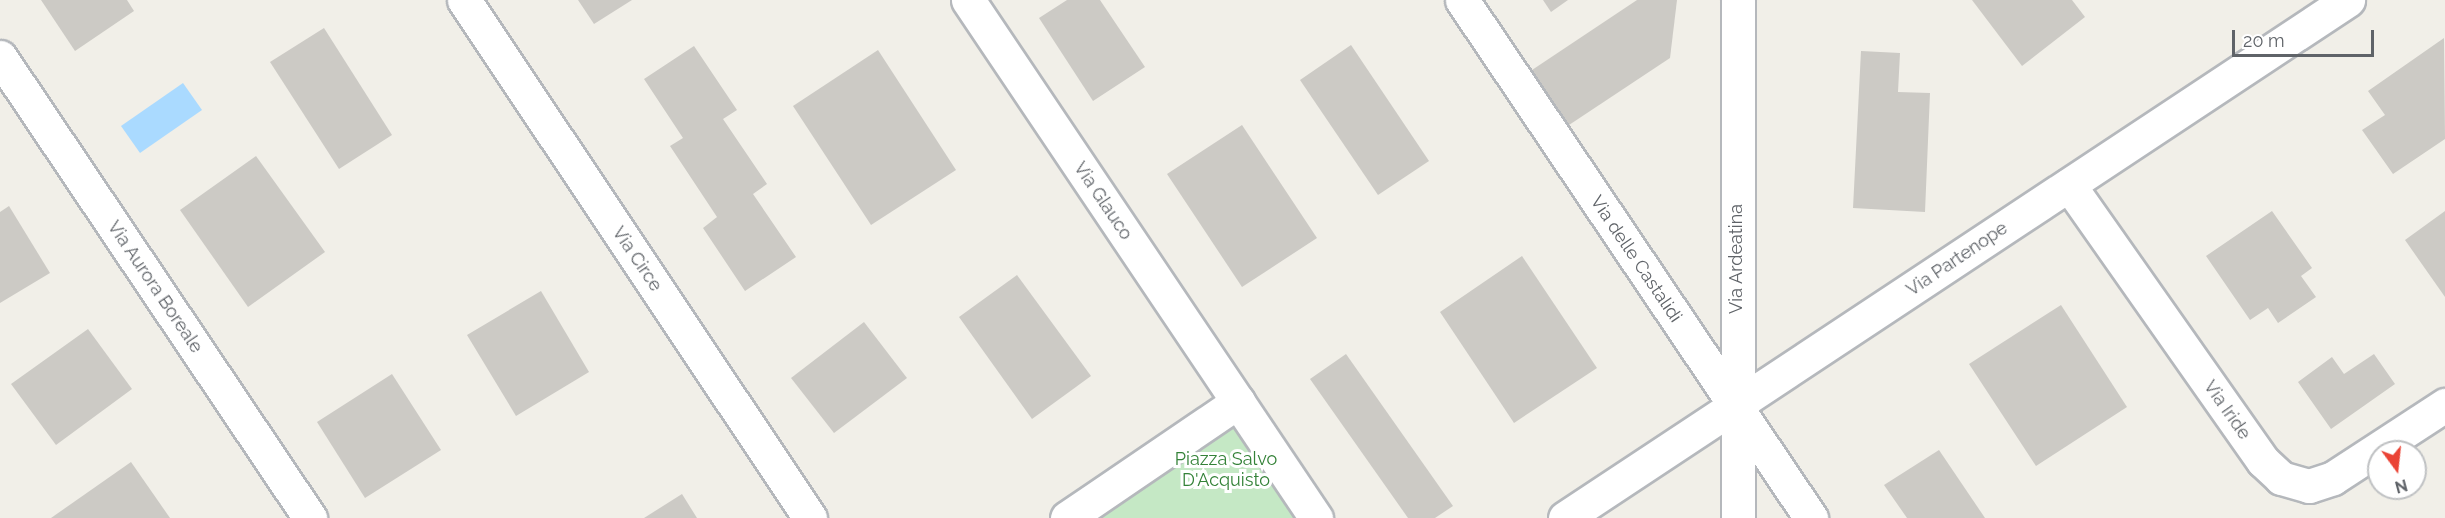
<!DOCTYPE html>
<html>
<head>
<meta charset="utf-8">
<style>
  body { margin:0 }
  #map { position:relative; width:2445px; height:518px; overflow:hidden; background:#f1efe8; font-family:Raleway,sans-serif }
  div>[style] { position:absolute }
  .green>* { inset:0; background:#c5e8c5 }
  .water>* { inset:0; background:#aadaff }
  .building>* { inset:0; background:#cccac5 }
  .roads { filter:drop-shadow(2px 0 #b5b8bc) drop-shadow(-2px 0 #b5b8bc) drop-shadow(0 2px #b5b8bc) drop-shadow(0 -2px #b5b8bc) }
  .minor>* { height:33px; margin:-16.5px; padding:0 16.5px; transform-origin:16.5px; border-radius:16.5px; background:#fff }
  .secondary>* { height:33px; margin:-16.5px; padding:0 16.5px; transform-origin:16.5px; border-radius:16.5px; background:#fff }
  span { translate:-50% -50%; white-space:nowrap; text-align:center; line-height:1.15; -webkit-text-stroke:6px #fff; paint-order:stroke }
  .street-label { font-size:18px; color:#5f6368 }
  .park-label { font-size:18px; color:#348238 }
  .north { position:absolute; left:2367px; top:440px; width:60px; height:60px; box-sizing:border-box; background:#fff; border:2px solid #bfc1c3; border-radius:50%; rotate:165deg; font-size:16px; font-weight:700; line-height:24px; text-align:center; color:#5f6368 }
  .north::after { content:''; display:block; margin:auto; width:21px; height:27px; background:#ea4335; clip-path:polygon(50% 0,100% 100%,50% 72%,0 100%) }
  .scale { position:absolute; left:2232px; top:30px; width:142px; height:27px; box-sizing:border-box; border:3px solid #5f6368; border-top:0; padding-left:8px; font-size:18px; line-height:21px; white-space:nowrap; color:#5f6368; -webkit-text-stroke:4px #fff; paint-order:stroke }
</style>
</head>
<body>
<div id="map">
  <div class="green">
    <i style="clip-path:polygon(1238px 402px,1316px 518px,1072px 518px)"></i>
  </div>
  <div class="water">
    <i style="clip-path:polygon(183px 83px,202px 110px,140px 153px,121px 126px)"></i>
  </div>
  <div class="building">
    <i style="clip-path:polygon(41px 0,127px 0,134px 11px,75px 51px)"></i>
    <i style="clip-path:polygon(578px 0,632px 0,594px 24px)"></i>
    <i style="clip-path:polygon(1067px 0,1100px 0,1145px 67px,1093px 101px,1039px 18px)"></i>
    <i style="clip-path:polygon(1543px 0,1568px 0,1551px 12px)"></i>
    <i style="clip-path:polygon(1637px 0,1677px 0,1670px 58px,1566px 127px,1529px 72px)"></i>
    <i style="clip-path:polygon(1972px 0,2072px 0,2085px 17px,2022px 66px)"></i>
    <i style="clip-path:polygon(324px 28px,392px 135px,339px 169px,270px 62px)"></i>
    <i style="clip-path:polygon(2444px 38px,2445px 139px,2393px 174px,2362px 130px,2385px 115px,2368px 91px)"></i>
    <i style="clip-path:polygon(1351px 45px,1429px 161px,1378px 195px,1300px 80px)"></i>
    <i style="clip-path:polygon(694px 46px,737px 110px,723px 119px,767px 184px,753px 194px,796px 257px,745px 291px,703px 228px,717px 217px,670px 146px,683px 138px,644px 79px)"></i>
    <i style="clip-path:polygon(878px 50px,956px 170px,871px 225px,793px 106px)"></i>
    <i style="clip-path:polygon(1861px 51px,1900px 53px,1898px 92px,1930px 93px,1925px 212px,1853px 208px)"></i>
    <i style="clip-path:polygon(1242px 125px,1317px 238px,1242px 287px,1167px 174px)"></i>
    <i style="clip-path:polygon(256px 156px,325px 252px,248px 307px,180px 210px)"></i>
    <i style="clip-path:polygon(9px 206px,50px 273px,0 303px,0 212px)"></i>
    <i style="clip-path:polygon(2272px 211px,2312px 268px,2301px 276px,2316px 297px,2278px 323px,2268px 308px,2250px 320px,2206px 256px)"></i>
    <i style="clip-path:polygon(2445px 211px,2445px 297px,2405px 240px)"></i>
    <i style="clip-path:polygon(1522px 256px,1597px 368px,1514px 423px,1440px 312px)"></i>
    <i style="clip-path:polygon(1017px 275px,1091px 376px,1032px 419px,959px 317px)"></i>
    <i style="clip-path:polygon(541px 291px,589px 372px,516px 416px,467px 335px)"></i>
    <i style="clip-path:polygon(2061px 305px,2127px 407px,2036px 466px,1969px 364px)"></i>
    <i style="clip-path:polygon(864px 322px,907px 378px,834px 433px,791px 378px)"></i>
    <i style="clip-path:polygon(88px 329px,132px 389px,56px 445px,11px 384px)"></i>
    <i style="clip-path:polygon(1346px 354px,1453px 506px,1435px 518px,1408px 518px,1310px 379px)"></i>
    <i style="clip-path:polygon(2374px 354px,2395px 384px,2331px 429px,2298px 382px,2332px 357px,2344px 374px)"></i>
    <i style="clip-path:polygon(392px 374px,441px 450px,365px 498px,317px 422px)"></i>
    <i style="clip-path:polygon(1939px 450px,1985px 518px,1907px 518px,1884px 485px)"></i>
    <i style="clip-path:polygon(131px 462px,170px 518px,51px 518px)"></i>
    <i style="clip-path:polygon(682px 494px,697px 518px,644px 518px)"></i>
  </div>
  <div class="roads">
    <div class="minor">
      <i style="left:464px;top:0;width:623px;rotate:56.26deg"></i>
      <i style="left:968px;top:0;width:484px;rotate:56.1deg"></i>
      <i style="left:1462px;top:0;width:625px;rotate:56.03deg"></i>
      <i style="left:0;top:57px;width:556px;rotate:56.08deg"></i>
      <i style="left:2069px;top:185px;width:337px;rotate:54.9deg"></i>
      <i style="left:2263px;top:461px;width:25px;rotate:43deg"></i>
      <i style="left:2281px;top:478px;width:29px;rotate:16deg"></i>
      <i style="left:2309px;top:486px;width:25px;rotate:-18deg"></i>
      <i style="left:2333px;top:478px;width:134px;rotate:-33.1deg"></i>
      <i style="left:1067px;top:518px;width:207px;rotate:-34.2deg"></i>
      <i style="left:1238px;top:402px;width:140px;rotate:56.1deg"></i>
      <i style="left:1565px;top:518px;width:939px;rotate:-33.49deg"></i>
    </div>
    <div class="secondary">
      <i style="left:1738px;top:0;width:518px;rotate:90deg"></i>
    </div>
  </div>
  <div class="street-label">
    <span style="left:1103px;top:201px;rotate:56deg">Via Glauco</span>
    <span style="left:637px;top:259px;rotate:56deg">Via Circe</span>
    <span style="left:1636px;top:259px;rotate:56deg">Via delle Castalidi</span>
    <span style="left:1736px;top:259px;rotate:-90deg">Via Ardeatina</span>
    <span style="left:1957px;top:259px;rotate:-34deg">Via Partenope</span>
    <span style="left:155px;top:287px;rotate:56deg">Via Aurora Boreale</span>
    <span style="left:2227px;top:410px;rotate:55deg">Via Iride</span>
  </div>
  <div class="park-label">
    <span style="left:1226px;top:470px">Piazza Salvo<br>D'Acquisto</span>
  </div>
  <div class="north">N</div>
  <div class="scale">20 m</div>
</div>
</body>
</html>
